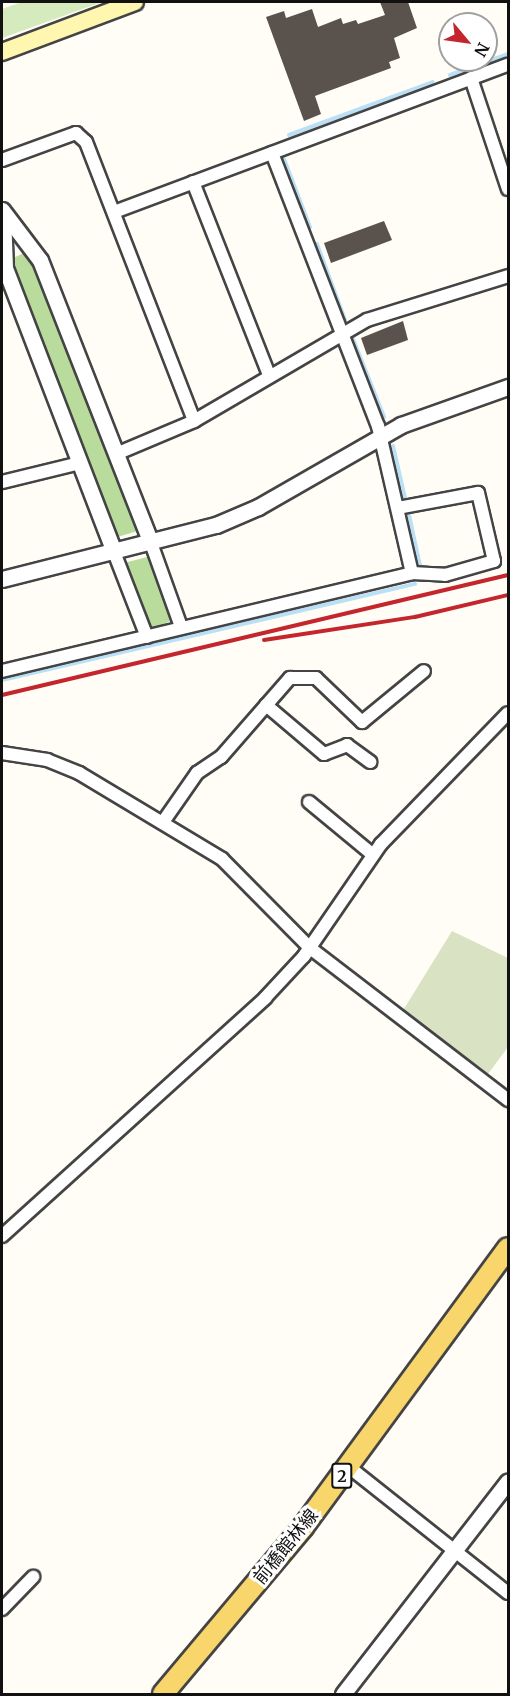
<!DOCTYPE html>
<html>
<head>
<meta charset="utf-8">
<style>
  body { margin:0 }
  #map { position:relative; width:510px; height:1696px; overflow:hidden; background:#fffdf5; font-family:Merriweather,"Noto Sans JP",serif }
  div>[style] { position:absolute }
  .green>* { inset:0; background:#d5ebbd }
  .forest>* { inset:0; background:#b9dc9c }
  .cemetery>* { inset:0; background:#d9e3c4 }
  .stream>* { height:4px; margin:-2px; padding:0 2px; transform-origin:2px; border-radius:2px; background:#b9e0f7 }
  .building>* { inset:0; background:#5a524d }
  .roads { filter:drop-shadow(2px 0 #444) drop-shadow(-2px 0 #444) drop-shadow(0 2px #444) drop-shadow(0 -2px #444) }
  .minor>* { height:12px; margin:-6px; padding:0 6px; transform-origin:6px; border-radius:6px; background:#fff }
  .tertiary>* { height:15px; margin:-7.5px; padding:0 7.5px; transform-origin:7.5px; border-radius:7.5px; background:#fff }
  .secondary>* { height:16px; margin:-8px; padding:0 8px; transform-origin:8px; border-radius:8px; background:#fff6b0 }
  .primary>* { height:20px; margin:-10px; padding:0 10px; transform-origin:10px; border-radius:10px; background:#f9d66b }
  .rail>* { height:4px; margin:-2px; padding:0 2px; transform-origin:2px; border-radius:2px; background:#c4262e }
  span { translate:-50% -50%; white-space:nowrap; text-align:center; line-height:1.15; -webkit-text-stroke:6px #fff; paint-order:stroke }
  .shield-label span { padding:2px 4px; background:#fff; border:2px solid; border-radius:4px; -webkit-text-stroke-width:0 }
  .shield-label { font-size:16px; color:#111; font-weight:700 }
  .street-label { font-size:18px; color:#111 }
  .frame { position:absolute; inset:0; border:3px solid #111; pointer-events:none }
  .north { position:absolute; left:438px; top:12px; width:60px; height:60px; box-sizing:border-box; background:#fff; border:2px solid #a0a0a0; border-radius:50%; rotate:119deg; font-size:16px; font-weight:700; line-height:24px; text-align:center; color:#111 }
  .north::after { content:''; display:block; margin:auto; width:21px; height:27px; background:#c4262e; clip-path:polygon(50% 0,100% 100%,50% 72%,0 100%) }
</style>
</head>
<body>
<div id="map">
  <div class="green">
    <i style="clip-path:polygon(22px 2px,102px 2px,2px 38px,2px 9px)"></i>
  </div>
  <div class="forest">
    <i style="clip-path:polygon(26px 252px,36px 262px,141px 530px,114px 538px,16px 285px,11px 259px)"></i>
    <i style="clip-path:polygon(151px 556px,174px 619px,154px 629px,148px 625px,124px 563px)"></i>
  </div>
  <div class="cemetery">
    <i style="clip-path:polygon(452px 931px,508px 958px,508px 1047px,485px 1078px,402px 1012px)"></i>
  </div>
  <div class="stream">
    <i style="left:450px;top:75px;width:62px;rotate:-19.9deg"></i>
    <i style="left:289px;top:135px;width:153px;rotate:-20.2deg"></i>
    <i style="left:284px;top:159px;width:73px;rotate:69.1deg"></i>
    <i style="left:317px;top:244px;width:81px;rotate:69.8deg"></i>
    <i style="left:353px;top:339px;width:84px;rotate:68.3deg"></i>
    <i style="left:393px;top:446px;width:53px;rotate:77deg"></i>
    <i style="left:409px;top:515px;width:52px;rotate:77.8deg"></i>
    <i style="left:2px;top:680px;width:424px;rotate:-13.1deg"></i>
  </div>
  <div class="building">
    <i style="clip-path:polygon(380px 2px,408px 2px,417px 28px,394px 38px,400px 58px,389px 62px,391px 68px,315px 96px,321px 114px,304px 121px,266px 17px,284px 11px,286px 18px,312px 9px,318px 27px,341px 18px,343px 24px,356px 20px,358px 24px,385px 15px)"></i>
    <i style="clip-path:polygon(384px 221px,392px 240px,331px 263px,324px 243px)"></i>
    <i style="clip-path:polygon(403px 321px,408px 340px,367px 355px,361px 338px)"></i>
  </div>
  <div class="roads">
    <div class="minor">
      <i style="left:471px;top:78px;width:117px;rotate:71.6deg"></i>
      <i style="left:272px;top:153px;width:293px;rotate:68.8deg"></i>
      <i style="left:378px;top:426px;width:151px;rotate:77deg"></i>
      <i style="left:2px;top:160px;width:79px;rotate:-20deg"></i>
      <i style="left:76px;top:133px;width:13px;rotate:42deg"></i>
      <i style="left:86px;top:142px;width:299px;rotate:68.8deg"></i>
      <i style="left:193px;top:182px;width:207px;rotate:68.5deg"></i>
      <i style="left:114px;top:212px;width:421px;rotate:-20.5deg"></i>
      <i style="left:116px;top:454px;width:85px;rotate:-22.9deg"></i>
      <i style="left:194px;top:421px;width:200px;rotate:-30.3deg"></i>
      <i style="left:367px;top:320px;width:148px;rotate:-17.3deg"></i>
      <i style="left:2px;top:482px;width:80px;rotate:-13.7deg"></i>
      <i style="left:151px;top:543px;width:89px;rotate:70.3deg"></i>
      <i style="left:114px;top:552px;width:91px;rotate:68.8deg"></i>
      <i style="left:2px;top:671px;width:422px;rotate:-13.4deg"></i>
      <i style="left:412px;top:573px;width:33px;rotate:3deg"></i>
      <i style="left:445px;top:575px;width:51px;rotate:-15.9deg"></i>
      <i style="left:494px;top:561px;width:70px;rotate:-103.2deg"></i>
      <i style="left:478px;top:493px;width:81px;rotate:169.4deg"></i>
      <i style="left:266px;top:705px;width:76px;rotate:40.2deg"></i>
      <i style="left:324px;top:754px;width:25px;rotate:-21deg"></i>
      <i style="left:347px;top:745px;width:29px;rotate:36deg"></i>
      <i style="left:2px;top:753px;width:46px;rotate:8.8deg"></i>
      <i style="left:47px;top:760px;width:35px;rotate:22deg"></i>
      <i style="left:79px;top:773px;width:167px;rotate:31deg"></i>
      <i style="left:222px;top:859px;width:125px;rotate:45.3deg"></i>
      <i style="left:310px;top:948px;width:250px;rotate:37.5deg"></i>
      <i style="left:309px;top:802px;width:83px;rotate:39.6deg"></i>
      <i style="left:163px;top:822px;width:60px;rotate:-55.2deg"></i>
      <i style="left:197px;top:773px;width:29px;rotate:-34deg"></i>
      <i style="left:221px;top:757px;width:105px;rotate:-48.9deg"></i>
      <i style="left:290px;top:678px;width:26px"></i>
      <i style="left:316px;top:678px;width:64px;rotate:43.7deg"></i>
      <i style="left:362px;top:722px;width:80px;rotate:-39.4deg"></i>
      <i style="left:2px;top:1236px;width:355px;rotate:-42.1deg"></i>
      <i style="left:265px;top:998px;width:57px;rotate:-47.1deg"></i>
      <i style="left:304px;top:956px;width:136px;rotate:-55.5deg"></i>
      <i style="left:381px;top:844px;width:182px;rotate:-45.9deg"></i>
      <i style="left:349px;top:1467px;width:203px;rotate:38.4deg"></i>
      <i style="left:2px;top:1609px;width:45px;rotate:-45.9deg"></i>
    </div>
    <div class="tertiary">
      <i style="left:2px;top:210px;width:63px;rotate:52.8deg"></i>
      <i style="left:40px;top:260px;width:304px;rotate:68.6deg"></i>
      <i style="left:3px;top:215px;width:53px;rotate:87.8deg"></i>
      <i style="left:5px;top:268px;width:304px;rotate:69deg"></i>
      <i style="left:2px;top:579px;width:221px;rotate:-14.2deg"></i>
      <i style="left:216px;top:525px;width:46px;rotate:-23.2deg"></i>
      <i style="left:258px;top:507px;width:165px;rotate:-29.8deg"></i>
      <i style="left:401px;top:425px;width:114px;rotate:-19.6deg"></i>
      <i style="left:343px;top:1694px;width:269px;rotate:-52.2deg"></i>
    </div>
    <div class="secondary">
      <i style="left:2px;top:52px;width:142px;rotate:-20.6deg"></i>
    </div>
    <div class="primary">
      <i style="left:163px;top:1694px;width:218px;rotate:-50deg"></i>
      <i style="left:303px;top:1527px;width:346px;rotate:-53.7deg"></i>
    </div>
  </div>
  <div class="rail">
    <i style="left:264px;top:640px;width:153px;rotate:-8.7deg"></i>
    <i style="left:415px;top:617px;width:96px;rotate:-13.3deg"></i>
    <i style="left:2px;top:695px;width:520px;rotate:-13.34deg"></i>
  </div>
  <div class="shield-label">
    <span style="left:342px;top:1476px">2</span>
  </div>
  <div class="street-label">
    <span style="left:286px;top:1547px;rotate:-51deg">前橋館林線</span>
  </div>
  <div class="frame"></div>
  <div class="north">N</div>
</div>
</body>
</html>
